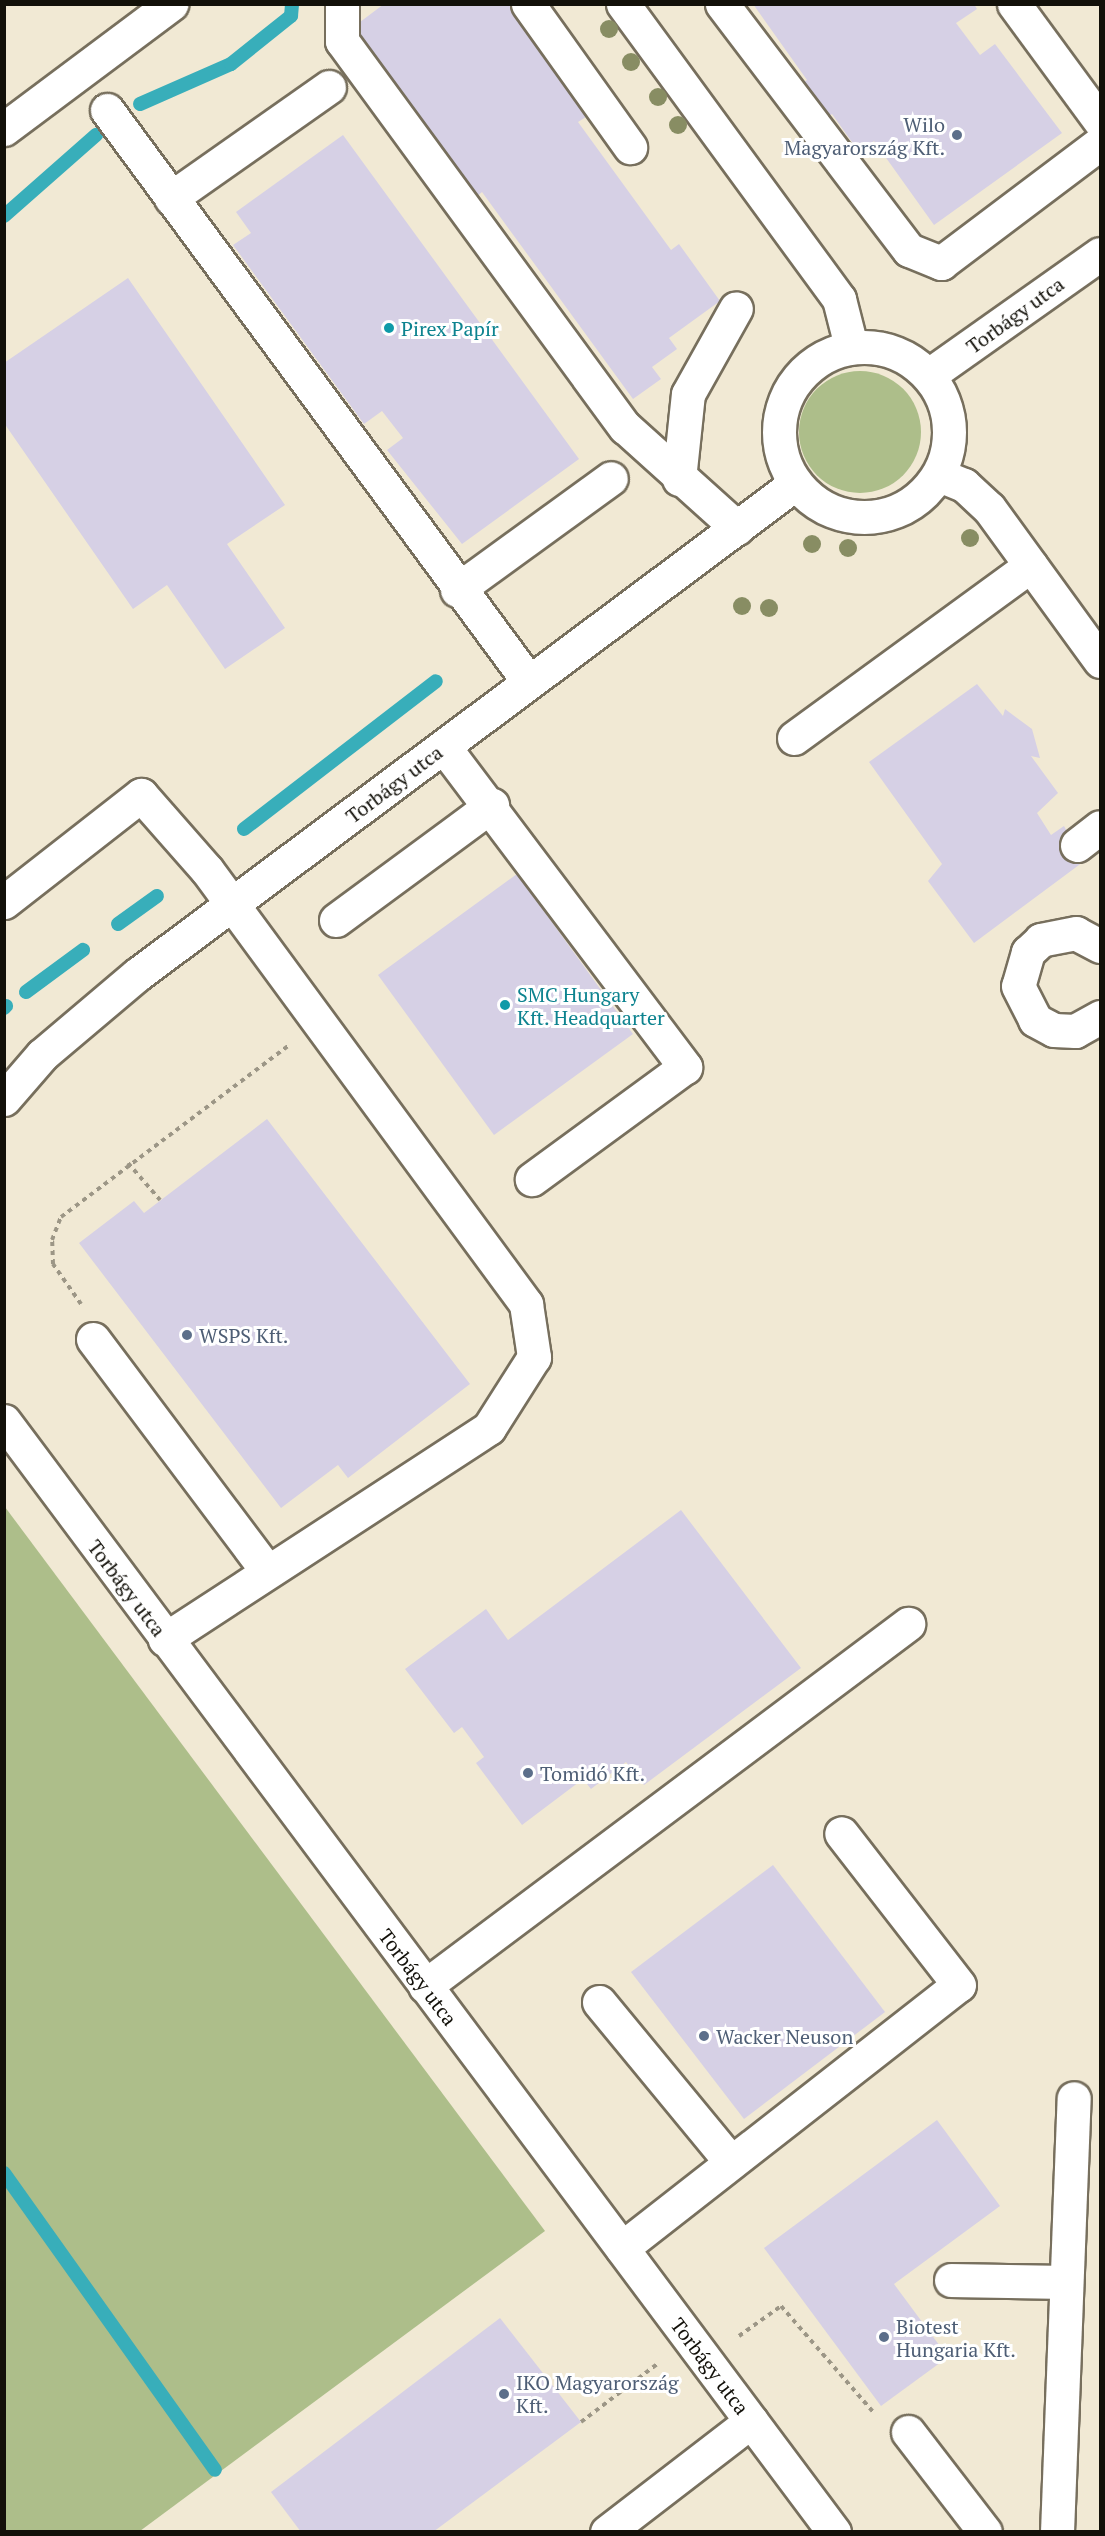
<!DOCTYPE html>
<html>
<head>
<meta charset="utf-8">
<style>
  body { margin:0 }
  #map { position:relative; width:1105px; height:2536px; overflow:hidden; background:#f1e9d4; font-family:"PT Serif",serif }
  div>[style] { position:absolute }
  .green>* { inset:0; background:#adbe8a }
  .round { border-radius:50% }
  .stream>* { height:14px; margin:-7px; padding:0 7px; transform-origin:7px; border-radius:7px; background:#38aeba }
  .building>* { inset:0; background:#d6d0e5 }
  .path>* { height:4px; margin-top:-2px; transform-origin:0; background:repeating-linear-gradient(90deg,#9c9686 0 4.5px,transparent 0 9px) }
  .roads { filter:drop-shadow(2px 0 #776f5d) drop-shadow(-2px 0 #776f5d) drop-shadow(0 2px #776f5d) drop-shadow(0 -2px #776f5d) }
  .minor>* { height:33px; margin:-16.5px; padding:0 16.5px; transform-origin:16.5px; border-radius:16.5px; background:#fff }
  .minor>.ring { margin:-16.5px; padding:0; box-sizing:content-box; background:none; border:33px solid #fff; border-radius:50% }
  .trees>* { width:18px; height:18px; margin:-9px; border-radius:50%; background:#888d63 }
  .dots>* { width:16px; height:16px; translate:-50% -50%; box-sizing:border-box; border:3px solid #fff; border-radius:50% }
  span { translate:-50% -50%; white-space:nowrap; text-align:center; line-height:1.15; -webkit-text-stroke:6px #fff; paint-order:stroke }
  .service-label { font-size:20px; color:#4e5e75 }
  .right { translate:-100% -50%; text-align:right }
  .left { translate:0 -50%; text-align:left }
  .street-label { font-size:20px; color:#121009 }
  .culture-label { font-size:20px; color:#0d838f }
  .frame { position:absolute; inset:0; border:6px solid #121009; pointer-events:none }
</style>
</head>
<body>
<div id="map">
  <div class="green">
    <i class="round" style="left:799px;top:371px;width:122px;height:122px"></i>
    <i style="clip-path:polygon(5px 1507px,545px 2231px,140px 2531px,5px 2531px)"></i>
  </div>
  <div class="stream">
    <i style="left:140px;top:104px;width:99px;rotate:-23.7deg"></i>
    <i style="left:231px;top:64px;width:77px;rotate:-38.7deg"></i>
    <i style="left:291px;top:16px;width:12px;rotate:-85deg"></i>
    <i style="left:4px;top:216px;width:123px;rotate:-41.4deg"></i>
    <i style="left:244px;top:829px;width:242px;rotate:-37.6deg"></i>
    <i style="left:118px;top:924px;width:48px;rotate:-35.7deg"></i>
    <i style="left:26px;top:992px;width:71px;rotate:-36.4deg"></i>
    <i style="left:4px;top:1008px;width:3px;rotate:-45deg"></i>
    <i style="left:4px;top:2173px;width:364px;rotate:54.6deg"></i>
  </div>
  <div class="building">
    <i style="clip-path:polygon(384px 4px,509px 4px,589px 115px,578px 122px,671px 250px,679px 244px,720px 301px,669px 338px,677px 349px,652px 367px,661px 379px,633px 399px,482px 192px,475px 198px,352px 28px)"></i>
    <i style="clip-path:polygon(753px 4px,974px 4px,977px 9px,956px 23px,980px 55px,995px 44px,1062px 133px,934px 225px,874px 141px,859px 152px,832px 114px,806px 132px,782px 98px,807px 80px)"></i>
    <i style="clip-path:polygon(343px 135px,579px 459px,462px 544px,387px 450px,403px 438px,382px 411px,364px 424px,233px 245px,251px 233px,236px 212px)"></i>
    <i style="clip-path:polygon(128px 278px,285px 505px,227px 544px,285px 628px,225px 669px,167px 585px,133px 609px,4px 423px,4px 363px)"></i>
    <i style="clip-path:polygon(977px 684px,1003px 716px,1005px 709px,1032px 729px,1040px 758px,1031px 756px,1058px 793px,1037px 813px,1051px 835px,1064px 826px,1083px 862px,974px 943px,928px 881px,942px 864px,869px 762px)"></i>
    <i style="clip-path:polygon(517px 874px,633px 1034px,494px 1135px,378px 975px)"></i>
    <i style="clip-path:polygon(267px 1119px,470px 1384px,348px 1478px,338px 1465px,281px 1508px,79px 1243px,134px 1201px,144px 1213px)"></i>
    <i style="clip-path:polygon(681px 1510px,801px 1668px,644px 1785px,626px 1762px,591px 1789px,583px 1779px,522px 1825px,476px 1763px,484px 1757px,462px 1727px,454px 1733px,405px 1669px,486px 1609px,508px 1640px)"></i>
    <i style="clip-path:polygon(773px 1865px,885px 2012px,744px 2119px,631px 1972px)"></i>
    <i style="clip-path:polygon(937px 2120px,1000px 2206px,894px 2284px,948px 2357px,881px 2406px,764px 2248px)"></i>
    <i style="clip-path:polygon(500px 2318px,581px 2422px,433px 2532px,301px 2532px,271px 2492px)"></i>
  </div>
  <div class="path">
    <i style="left:128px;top:1163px;width:49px;rotate:49.1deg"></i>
    <i style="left:81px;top:1304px;width:49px;rotate:-125deg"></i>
    <i style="left:53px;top:1264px;width:24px;rotate:-92deg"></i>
    <i style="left:52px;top:1240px;width:25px;rotate:-69deg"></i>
    <i style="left:61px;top:1217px;width:284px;rotate:-37deg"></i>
    <i style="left:739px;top:2336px;width:52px;rotate:-35.5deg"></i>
    <i style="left:781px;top:2306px;width:143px;rotate:49deg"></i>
    <i style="left:581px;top:2422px;width:96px;rotate:-37.3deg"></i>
  </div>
  <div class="roads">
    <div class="minor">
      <i style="left:342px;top:4px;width:37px;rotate:90deg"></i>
      <i style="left:342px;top:41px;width:479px;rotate:53.8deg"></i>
      <i style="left:625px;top:427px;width:151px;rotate:42deg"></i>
      <i style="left:528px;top:4px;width:176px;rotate:54.5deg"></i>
      <i style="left:623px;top:4px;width:366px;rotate:53.8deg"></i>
      <i style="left:839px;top:299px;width:49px;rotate:75.7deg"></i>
      <i style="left:722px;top:4px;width:309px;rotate:52.8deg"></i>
      <i style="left:909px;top:250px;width:35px;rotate:22deg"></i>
      <i style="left:941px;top:263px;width:199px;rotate:-37deg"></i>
      <i style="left:1014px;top:4px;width:145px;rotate:53.7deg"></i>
      <i style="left:107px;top:110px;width:711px;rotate:53.58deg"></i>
      <i style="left:4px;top:129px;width:209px;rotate:-36.8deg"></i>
      <i style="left:171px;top:198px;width:193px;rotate:-35.1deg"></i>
      <i class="ring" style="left:779px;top:347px;width:137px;height:137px"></i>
      <i style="left:929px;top:375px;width:209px;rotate:-35.3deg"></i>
      <i style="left:939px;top:475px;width:27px;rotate:22deg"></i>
      <i style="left:964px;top:485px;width:34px;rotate:43deg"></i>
      <i style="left:989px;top:508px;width:189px;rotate:54deg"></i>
      <i style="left:679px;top:479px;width:85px;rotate:-84deg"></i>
      <i style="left:688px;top:394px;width:98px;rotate:-60.8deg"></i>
      <i style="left:457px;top:590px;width:190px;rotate:-36deg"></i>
      <i style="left:794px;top:738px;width:293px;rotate:-36.1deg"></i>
      <i style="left:444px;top:747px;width:401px;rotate:53deg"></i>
      <i style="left:685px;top:1067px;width:190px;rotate:143.8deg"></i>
      <i style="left:1077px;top:845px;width:29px;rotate:-38deg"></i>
      <i style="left:4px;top:902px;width:174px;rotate:-38deg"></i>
      <i style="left:141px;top:795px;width:100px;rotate:48.7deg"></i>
      <i style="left:207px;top:870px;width:539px;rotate:53.68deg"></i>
      <i style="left:526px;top:1304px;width:54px;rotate:81.4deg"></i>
      <i style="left:534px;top:1357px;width:84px;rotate:122.4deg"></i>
      <i style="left:489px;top:1428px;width:387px;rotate:146.9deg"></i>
      <i style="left:336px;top:920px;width:194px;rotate:-36.4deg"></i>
      <i style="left:1100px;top:946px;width:27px;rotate:-152deg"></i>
      <i style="left:1076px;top:933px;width:36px;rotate:169deg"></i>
      <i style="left:1041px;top:940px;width:18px;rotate:137deg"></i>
      <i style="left:1028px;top:952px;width:35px;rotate:106deg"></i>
      <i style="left:1018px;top:986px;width:38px;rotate:63deg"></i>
      <i style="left:1035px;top:1020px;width:21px;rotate:28deg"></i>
      <i style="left:1054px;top:1030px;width:21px;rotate:3deg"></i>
      <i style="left:1075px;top:1031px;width:29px;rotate:-29deg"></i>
      <i style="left:4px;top:1099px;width:58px;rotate:-49.2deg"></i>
      <i style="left:42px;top:1055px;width:126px;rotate:-40.2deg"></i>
      <i style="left:138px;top:974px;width:820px;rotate:-36.72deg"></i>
      <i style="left:93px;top:1339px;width:290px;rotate:53.1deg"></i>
      <i style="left:4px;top:1421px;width:1387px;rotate:53.24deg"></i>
      <i style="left:425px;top:1986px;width:604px;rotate:-36.85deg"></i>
      <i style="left:599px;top:2002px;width:207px;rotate:50.5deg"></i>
      <i style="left:622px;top:2248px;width:427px;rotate:-38deg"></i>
      <i style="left:959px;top:1985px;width:192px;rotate:-127.8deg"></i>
      <i style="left:951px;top:2280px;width:114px;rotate:1deg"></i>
      <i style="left:908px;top:2432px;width:126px;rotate:52.4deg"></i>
      <i style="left:607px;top:2532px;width:182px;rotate:-37.6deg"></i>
      <i style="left:1057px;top:2532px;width:434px;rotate:-87.8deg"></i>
    </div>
  </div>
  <div class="trees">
    <i style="left:609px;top:29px"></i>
    <i style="left:631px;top:62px"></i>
    <i style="left:658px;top:97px"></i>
    <i style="left:678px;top:125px"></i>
    <i style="left:970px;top:538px"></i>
    <i style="left:812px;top:544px"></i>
    <i style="left:848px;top:548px"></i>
    <i style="left:742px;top:606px"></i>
    <i style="left:769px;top:608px"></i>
  </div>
  <div class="dots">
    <i style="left:957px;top:135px;background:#5c6f8a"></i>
    <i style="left:389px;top:328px;background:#0f9aa8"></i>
    <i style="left:505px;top:1005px;background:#0f9aa8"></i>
    <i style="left:187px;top:1335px;background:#5c6f8a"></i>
    <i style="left:528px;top:1773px;background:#5c6f8a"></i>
    <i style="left:704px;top:2036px;background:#5c6f8a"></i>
    <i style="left:884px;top:2337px;background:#5c6f8a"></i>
    <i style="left:504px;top:2394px;background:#5c6f8a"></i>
  </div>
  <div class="service-label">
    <span class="right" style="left:945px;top:136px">Wilo<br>Magyarország Kft.</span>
    <span class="left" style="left:199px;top:1335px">WSPS Kft.</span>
    <span class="left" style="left:540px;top:1773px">Tomidó Kft.</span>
    <span class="left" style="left:716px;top:2036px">Wacker Neuson</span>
    <span class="left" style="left:896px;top:2338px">Biotest<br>Hungaria Kft.</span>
    <span class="left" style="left:516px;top:2394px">IKO Magyarország<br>Kft.</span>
  </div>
  <div class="street-label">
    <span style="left:1015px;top:315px;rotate:-36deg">Torbágy utca</span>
    <span style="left:394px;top:784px;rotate:-37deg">Torbágy utca</span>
    <span style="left:127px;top:1588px;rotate:53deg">Torbágy utca</span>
    <span style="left:418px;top:1977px;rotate:53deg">Torbágy utca</span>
    <span style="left:710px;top:2366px;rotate:53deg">Torbágy utca</span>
  </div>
  <div class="culture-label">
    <span class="left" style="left:401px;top:328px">Pirex Papír</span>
    <span class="left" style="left:517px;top:1006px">SMC Hungary<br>Kft. Headquarter</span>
  </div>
  <div class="frame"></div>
</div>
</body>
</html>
